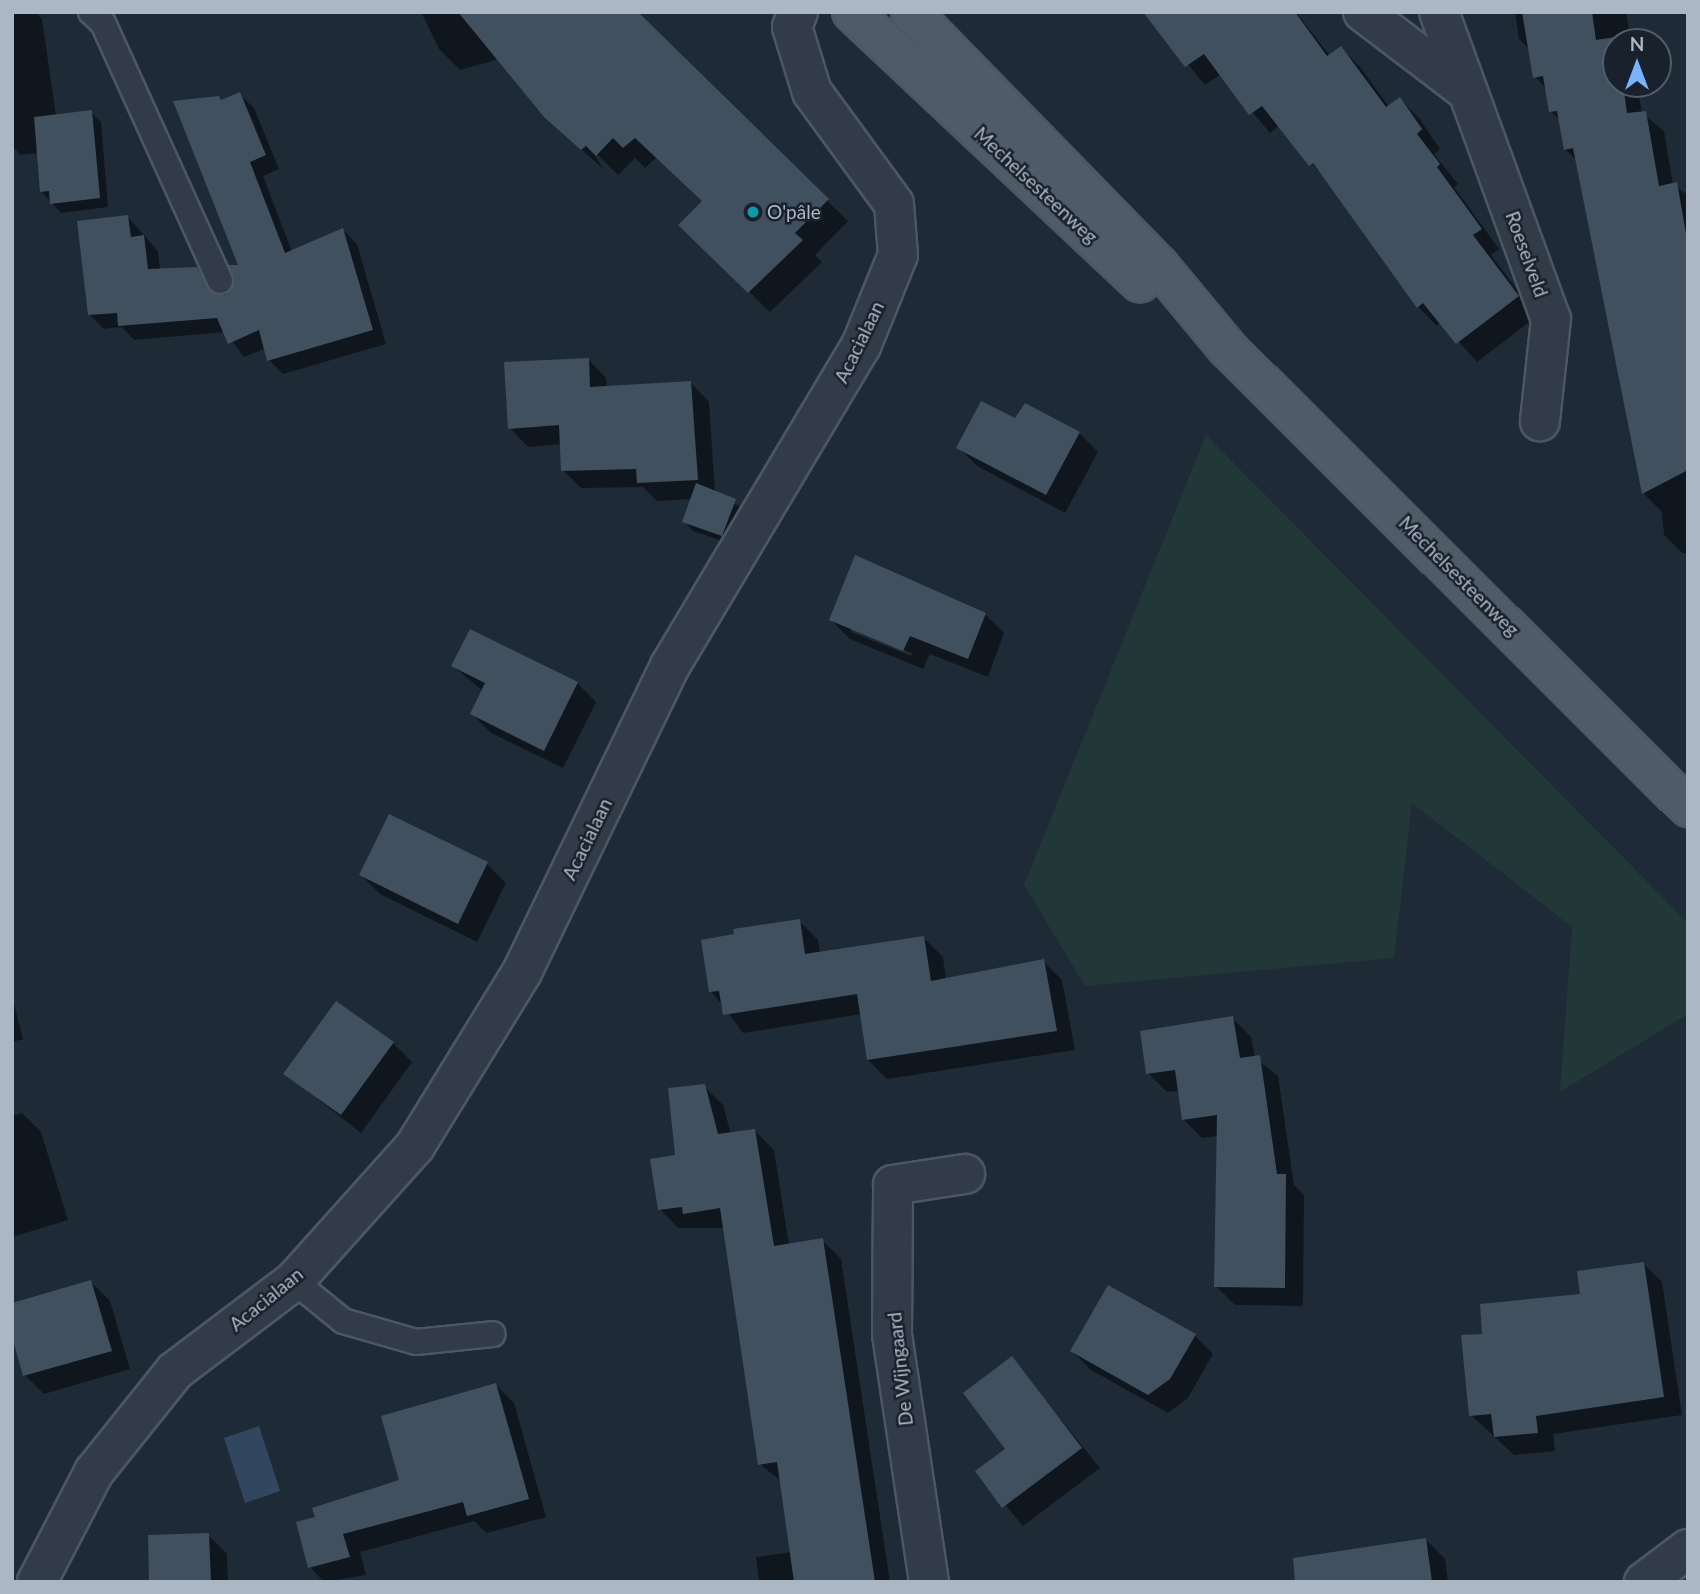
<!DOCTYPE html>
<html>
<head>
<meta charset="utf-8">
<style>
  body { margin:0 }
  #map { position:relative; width:1700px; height:1594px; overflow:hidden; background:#1f2a37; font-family:Lato,sans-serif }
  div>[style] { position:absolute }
  .green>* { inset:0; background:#213738 }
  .water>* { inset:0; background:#31475f }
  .shadow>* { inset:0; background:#0007 }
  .building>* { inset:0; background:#41505f }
  .roads { filter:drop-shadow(2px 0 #4d5763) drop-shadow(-2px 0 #4d5763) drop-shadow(0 2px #4d5763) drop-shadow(0 -2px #4d5763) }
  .service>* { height:24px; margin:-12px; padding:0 12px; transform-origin:12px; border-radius:12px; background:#323c48 }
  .minor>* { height:38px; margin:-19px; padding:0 19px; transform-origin:19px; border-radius:19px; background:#323c48 }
  .primary>* { height:38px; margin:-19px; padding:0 19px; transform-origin:19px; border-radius:19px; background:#505b68 }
  .dots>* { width:19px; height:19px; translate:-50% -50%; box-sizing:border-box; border:4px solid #18212c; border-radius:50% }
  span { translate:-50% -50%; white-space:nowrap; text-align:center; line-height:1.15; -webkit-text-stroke:5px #18212c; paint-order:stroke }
  .street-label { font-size:19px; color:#acb7c5 }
  .poi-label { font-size:19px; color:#acb7c5 }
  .left { translate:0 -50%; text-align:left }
  .frame { position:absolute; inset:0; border:14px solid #acb7c5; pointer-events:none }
  .north { position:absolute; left:1602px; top:28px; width:70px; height:70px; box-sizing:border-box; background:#18212c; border:2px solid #535d69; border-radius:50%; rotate:0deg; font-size:19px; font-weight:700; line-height:28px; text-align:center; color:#acb7c5 }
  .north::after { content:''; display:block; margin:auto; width:24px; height:32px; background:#7ab3fc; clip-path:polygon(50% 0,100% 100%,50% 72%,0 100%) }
</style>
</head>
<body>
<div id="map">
  <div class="green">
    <i style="clip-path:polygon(1206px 435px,1688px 923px,1688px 1014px,1560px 1092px,1572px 927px,1412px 803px,1394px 958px,1085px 986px,1024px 885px)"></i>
  </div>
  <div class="water">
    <i style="clip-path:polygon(259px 1426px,280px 1491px,245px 1503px,224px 1438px)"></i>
  </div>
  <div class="shadow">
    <i style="clip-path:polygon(12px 12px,36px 12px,42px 19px,56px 116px,91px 112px,101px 122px,108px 207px,61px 213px,41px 191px,38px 153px,21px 155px,12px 146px)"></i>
    <i style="clip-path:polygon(421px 12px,635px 12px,848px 221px,815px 255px,822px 262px,770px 312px,680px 225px,704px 201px,657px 157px,645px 168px,635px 158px,618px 175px,591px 148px,603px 169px,545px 116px,499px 59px,460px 70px,439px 49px)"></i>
    <i style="clip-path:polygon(1145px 12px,1296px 12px,1330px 56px,1341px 48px,1360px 67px,1389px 107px,1400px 99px,1419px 118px,1440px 149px,1434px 154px,1458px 184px,1454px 187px,1499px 249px,1491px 255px,1537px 316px,1477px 362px,1441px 322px,1437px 326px,1418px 307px,1329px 184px,1280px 125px,1270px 133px,1221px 74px,1205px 85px)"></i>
    <i style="clip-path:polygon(1515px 12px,1626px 12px,1631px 42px,1616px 42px,1616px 84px,1637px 84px,1642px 113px,1664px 131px,1673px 185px,1688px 195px,1688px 553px,1682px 553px,1664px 535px,1662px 512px,1643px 493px,1578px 162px,1565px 149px,1561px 121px,1550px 111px,1547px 89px,1535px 77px,1530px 50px,1519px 39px)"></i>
    <i style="clip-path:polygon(239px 94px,254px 108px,279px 169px,263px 176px,292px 252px,343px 230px,357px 244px,386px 344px,283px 374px,269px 360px,266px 348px,244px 357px,225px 332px,134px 340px,122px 327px,104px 329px,89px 314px,128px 217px,158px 251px,160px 270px,196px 268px,217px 295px,228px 296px,240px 266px,222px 101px)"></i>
    <i style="clip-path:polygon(588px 359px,606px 378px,607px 388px,691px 383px,709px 402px,715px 493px,744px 509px,731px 544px,693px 531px,684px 521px,692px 499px,657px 501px,643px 487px,581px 488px,563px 470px,562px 444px,528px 447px,510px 428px)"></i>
    <i style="clip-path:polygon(1015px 420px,1079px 433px,1098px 452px,1065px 513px,977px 466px,958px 447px)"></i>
    <i style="clip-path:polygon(evenodd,985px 614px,1004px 633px,988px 677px,930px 654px,923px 669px,850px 639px,831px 620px,985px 614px,851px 628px,912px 653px,911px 656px,851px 632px,851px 628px)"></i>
    <i style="clip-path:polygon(453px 666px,577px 683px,596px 702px,563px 768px,491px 733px,472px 714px,483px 691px)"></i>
    <i style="clip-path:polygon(487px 864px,506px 883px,477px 942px,380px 894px,361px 875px)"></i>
    <i style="clip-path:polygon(799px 921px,818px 940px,820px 953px,924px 938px,943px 957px,946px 980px,1043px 961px,1062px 980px,1075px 1050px,887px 1079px,868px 1060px,862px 1014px,743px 1033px,711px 991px)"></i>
    <i style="clip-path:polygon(12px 996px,23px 1039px,12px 1042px)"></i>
    <i style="clip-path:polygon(1232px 1018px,1251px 1037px,1255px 1058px,1278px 1076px,1294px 1185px,1304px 1195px,1303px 1306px,1235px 1305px,1216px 1286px,1218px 1136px,1202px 1138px,1183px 1119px,1179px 1091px,1167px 1092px,1148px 1073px)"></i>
    <i style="clip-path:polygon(393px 1043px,412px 1062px,361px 1133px,286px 1074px)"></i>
    <i style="clip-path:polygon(704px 1086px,723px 1105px,731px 1134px,755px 1131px,774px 1150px,789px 1245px,822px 1240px,841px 1259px,890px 1582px,759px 1582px,756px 1557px,792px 1552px,782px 1482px,760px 1464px,725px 1228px,678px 1228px,660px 1209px)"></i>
    <i style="clip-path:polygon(22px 1113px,41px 1132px,68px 1220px,12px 1237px,12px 1116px)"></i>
    <i style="clip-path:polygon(1644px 1264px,1662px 1282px,1682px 1415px,1553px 1434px,1555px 1451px,1514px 1455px,1471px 1415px,1582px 1296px)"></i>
    <i style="clip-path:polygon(91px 1282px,110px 1301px,130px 1369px,44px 1394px,25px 1375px)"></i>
    <i style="clip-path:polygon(1194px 1335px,1213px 1354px,1188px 1398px,1168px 1413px,1091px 1370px,1072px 1351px)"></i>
    <i style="clip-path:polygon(1012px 1359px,1100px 1468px,1023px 1526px,978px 1472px,1007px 1450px)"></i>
    <i style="clip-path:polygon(496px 1385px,514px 1403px,546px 1517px,487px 1533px,474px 1521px,360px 1552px,366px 1575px,324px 1582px,310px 1567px,317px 1518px,401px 1481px)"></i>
    <i style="clip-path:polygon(208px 1535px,227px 1554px,228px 1582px,150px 1582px)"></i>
    <i style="clip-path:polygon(1426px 1540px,1445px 1559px,1448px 1582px,1370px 1582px)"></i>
  </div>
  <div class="building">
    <i style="clip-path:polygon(458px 12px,638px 12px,829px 199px,795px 233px,803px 240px,748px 293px,678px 225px,702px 201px,635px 138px,623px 148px,613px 138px,596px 156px,586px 146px,581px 150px,544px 117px)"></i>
    <i style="clip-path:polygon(1143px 12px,1295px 12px,1327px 56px,1341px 46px,1386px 107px,1400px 97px,1422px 129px,1417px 134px,1440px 164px,1437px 167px,1482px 229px,1473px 235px,1519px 296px,1456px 344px,1423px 303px,1417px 308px,1313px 163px,1309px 166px,1262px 106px,1249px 115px,1204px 54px,1185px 67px)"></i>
    <i style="clip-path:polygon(1522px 12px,1592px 12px,1596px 40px,1616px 37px,1616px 84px,1623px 84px,1627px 113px,1646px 111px,1659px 186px,1677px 182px,1688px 245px,1688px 470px,1642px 494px,1573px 148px,1564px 150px,1557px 111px,1549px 112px,1543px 76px,1533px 78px)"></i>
    <i style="clip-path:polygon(240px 92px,266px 155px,250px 162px,285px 253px,343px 228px,373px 330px,267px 361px,259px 330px,228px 344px,217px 318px,118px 326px,117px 313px,88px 315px,77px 221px,128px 215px,131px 237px,144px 235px,148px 269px,197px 267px,212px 293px,225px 295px,232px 289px,229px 265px,238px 265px,173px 101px,219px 96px,221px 100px)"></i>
    <i style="clip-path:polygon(92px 110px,100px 198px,50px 204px,49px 191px,40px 192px,34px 117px)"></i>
    <i style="clip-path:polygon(589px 358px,590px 387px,691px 381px,698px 480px,637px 483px,636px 469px,561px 471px,559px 425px,508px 429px,504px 362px)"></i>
    <i style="clip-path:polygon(981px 401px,1015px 418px,1025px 403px,1080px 432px,1046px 495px,956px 448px)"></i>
    <i style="clip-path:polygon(696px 483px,736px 499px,722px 536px,682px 522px)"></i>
    <i style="clip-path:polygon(855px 555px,986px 613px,968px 659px,910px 636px,903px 651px,829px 620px)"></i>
    <i style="clip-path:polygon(470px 629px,578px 682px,544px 751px,470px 714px,485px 683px,451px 666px)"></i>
    <i style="clip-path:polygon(389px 814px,488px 862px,458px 924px,359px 875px)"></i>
    <i style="clip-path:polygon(800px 919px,805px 954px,924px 936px,931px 981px,1044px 959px,1057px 1031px,867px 1060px,857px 994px,723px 1015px,719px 991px,709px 992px,701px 940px,734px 934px,733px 929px)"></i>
    <i style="clip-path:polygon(336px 1001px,394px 1042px,341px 1115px,283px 1074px)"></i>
    <i style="clip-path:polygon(1233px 1016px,1240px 1058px,1260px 1055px,1277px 1174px,1286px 1174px,1285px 1288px,1214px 1287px,1217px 1115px,1182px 1120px,1175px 1070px,1146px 1074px,1140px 1031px)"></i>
    <i style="clip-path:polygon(705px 1084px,718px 1134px,755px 1129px,774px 1246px,823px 1238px,875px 1582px,794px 1582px,777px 1462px,758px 1465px,720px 1208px,683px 1214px,682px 1207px,658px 1210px,650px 1159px,675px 1155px,668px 1088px)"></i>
    <i style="clip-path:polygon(1644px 1262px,1664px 1397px,1536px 1416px,1538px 1433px,1494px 1437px,1491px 1414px,1469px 1416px,1461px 1335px,1482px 1334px,1480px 1304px,1580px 1294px,1577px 1271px)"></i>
    <i style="clip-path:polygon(91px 1280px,112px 1351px,23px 1376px,12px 1337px,12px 1303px)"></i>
    <i style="clip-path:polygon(1108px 1285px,1196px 1334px,1170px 1379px,1148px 1395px,1070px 1351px)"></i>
    <i style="clip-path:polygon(1012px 1356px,1082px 1448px,1002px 1508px,975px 1471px,1005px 1449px,963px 1393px)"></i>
    <i style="clip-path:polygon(496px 1383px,529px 1499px,467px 1516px,463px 1502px,343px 1534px,350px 1557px,308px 1568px,296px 1522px,315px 1517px,312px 1508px,399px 1480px,381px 1416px)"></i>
    <i style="clip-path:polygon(209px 1533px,211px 1582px,149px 1582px,148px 1535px)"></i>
    <i style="clip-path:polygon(1426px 1538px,1432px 1582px,1295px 1582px,1293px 1558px)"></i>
  </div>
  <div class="roads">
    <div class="service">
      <i style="left:91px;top:12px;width:16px;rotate:43deg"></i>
      <i style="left:103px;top:23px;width:283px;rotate:65.6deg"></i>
      <i style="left:294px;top:1281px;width:63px;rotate:39.2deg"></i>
      <i style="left:343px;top:1321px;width:76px;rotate:16deg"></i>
      <i style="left:416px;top:1342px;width:77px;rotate:-5.9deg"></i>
    </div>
    <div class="minor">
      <i style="left:1363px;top:12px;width:132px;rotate:37.3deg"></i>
      <i style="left:1439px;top:12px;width:327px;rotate:70deg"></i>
      <i style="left:1551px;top:319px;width:103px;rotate:96.2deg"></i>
      <i style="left:37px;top:1582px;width:124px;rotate:-62.6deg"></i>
      <i style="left:94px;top:1472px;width:129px;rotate:-51.3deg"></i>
      <i style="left:175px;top:1371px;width:149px;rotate:-37.1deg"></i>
      <i style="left:294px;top:1281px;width:181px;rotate:-48.1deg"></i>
      <i style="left:415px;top:1146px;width:204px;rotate:-58.4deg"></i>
      <i style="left:522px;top:972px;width:340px;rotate:-64.2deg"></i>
      <i style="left:670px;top:666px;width:373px;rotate:-59.2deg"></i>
      <i style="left:861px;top:346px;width:98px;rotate:-67.9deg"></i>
      <i style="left:898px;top:255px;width:51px;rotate:-94.5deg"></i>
      <i style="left:894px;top:204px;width:139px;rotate:-126.2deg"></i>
      <i style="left:812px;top:92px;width:68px;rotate:-107.1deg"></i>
      <i style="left:792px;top:27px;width:16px;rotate:-68deg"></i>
      <i style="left:929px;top:1582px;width:251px;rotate:-98.5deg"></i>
      <i style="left:892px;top:1334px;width:149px;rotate:-89.6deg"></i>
      <i style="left:893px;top:1185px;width:73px;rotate:-8.7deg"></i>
      <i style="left:1644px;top:1582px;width:55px;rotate:-36.9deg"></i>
    </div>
    <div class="primary">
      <i style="left:852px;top:12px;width:395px;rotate:43.2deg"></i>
      <i style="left:911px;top:12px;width:355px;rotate:45.7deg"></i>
      <i style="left:1159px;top:266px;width:108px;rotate:50.3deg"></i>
      <i style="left:1228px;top:349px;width:649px;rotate:44.88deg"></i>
    </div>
  </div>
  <div class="dots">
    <i style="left:753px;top:212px;background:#0f9aa8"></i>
  </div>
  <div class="street-label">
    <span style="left:1036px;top:185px;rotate:43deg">Mechelsesteenweg</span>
    <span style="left:1527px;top:254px;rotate:70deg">Roeselveld</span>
    <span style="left:859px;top:342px;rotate:-64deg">Acacialaan</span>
    <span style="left:1459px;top:576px;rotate:45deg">Mechelsesteenweg</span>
    <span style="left:587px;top:839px;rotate:-64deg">Acacialaan</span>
    <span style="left:266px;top:1299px;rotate:-39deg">Acacialaan</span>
    <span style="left:900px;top:1369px;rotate:-96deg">De Wijngaard</span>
  </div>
  <div class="poi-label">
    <span class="left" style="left:767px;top:212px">O'pâle</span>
  </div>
  <div class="frame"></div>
  <div class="north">N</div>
</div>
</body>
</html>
